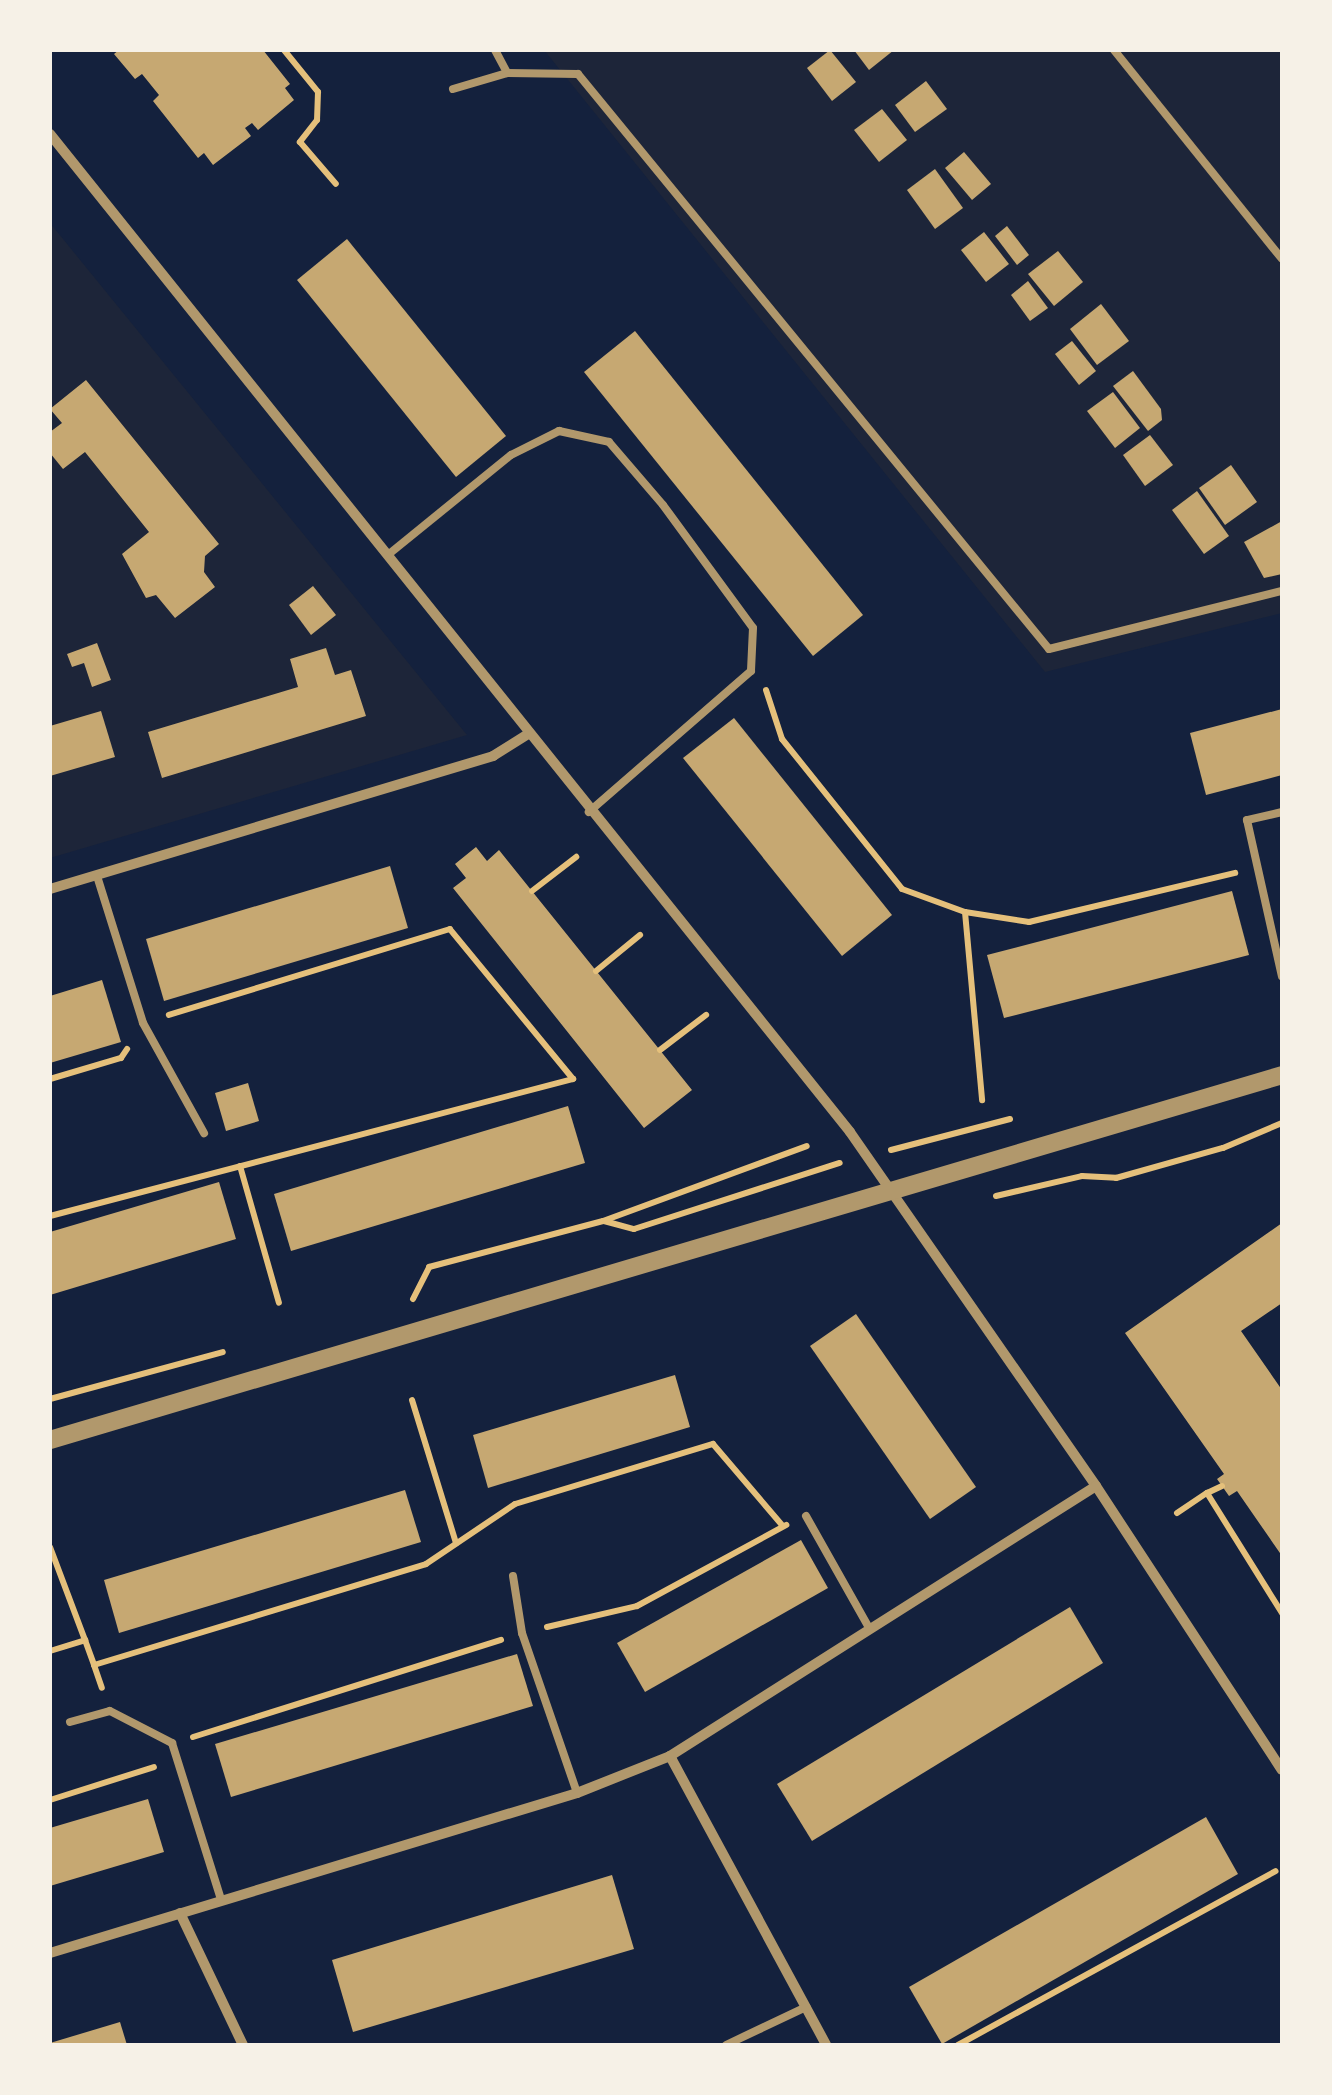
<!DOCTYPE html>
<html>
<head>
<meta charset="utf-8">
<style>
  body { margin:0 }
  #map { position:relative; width:1332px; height:2095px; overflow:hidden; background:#14213d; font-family:Signika,sans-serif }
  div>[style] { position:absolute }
  .green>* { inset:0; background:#1d2539 }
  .building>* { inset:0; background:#c6a872 }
  .path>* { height:6px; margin:-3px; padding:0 3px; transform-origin:3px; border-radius:3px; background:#e5c07b }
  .service>* { height:8px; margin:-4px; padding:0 4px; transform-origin:4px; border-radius:4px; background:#b1986c }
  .minor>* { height:10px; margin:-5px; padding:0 5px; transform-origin:5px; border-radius:5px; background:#b1986c }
  .tertiary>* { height:18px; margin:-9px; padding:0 9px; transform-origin:9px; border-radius:9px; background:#b1986c }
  span { translate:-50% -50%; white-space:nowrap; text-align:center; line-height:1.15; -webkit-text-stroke:10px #f6f1e7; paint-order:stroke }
  .frame { position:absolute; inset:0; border:52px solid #f6f1e7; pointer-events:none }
</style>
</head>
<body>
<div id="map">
  <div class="green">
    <i style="clip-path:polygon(544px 50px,1282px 50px,1282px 613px,1045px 672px)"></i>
    <i style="clip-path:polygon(50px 223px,467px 735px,50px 858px)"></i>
  </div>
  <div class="building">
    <i style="clip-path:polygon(119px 50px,263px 50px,290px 84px,285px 88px,294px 100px,258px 130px,252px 123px,245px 128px,251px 136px,213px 165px,204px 153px,198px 158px,153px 101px,159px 95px,142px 74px,135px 79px,114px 54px)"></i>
    <i style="clip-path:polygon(830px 50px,856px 82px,832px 101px,807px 68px)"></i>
    <i style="clip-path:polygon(854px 50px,894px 50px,869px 70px)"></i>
    <i style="clip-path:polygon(926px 81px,947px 109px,915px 132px,895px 105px)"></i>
    <i style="clip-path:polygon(882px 109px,907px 140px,879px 162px,854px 130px)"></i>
    <i style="clip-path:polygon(964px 152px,991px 184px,972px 200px,945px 168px)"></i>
    <i style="clip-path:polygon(935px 169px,963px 208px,935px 229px,907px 190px)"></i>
    <i style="clip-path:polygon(1007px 226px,1029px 255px,1017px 265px,995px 236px)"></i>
    <i style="clip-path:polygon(984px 232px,1009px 264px,986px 282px,961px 250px)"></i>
    <i style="clip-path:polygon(347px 239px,506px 436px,456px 477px,297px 280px)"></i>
    <i style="clip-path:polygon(1058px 251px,1083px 282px,1054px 306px,1028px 274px)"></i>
    <i style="clip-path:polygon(1028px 281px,1048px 308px,1030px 321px,1011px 295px)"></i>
    <i style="clip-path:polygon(1101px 304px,1129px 341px,1097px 365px,1070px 329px)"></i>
    <i style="clip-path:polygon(635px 331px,863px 615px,813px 656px,584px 372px)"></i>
    <i style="clip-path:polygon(1072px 341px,1096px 371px,1079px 385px,1055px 354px)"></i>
    <i style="clip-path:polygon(1133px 371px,1161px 409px,1162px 420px,1148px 431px,1113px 386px)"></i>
    <i style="clip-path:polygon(86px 380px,219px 544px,205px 556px,204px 572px,215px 587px,175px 618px,156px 595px,146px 598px,122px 554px,149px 532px,85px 452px,63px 469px,50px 453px,50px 432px,62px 423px,50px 409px)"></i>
    <i style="clip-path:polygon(1113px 392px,1140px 428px,1115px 448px,1087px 411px)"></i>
    <i style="clip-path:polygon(1150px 435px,1173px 465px,1145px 486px,1123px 455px)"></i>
    <i style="clip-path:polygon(1231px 465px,1257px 502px,1225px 525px,1199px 488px)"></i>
    <i style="clip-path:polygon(1197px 491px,1229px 536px,1204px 554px,1172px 510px)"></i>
    <i style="clip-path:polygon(1282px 521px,1282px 574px,1264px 578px,1244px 542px)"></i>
    <i style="clip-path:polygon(313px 586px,336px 615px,311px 635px,289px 605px)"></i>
    <i style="clip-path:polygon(97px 643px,111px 680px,92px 687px,84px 663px,72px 667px,67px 654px)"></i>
    <i style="clip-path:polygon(326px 648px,335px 675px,351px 670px,366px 716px,162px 778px,148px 732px,298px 687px,290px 659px)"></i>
    <i style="clip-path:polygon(1282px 709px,1282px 775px,1206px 795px,1190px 733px)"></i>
    <i style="clip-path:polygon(101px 711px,115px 757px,50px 776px,50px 726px)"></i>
    <i style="clip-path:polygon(734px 718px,892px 915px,842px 956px,683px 758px)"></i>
    <i style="clip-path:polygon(476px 847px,487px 861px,499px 850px,692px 1090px,644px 1128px,453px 888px,466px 878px,455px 864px)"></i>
    <i style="clip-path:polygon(390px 866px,408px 928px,164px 1001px,146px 939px)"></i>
    <i style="clip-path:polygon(1232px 891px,1249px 955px,1004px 1018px,987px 955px)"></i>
    <i style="clip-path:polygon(102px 980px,121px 1042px,50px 1063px,50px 996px)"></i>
    <i style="clip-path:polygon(248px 1083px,259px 1121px,226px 1131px,215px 1093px)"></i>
    <i style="clip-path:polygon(568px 1106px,585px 1163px,291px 1251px,274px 1194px)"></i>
    <i style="clip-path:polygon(219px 1182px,236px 1239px,50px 1295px,50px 1232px)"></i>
    <i style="clip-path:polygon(1282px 1223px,1282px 1303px,1241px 1331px,1282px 1390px,1282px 1556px,1237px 1491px,1229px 1496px,1222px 1486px,1217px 1479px,1224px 1474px,1125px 1333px)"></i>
    <i style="clip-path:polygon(856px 1314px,976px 1487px,930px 1519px,810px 1346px)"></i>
    <i style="clip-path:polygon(675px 1375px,690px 1427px,488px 1488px,473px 1435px)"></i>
    <i style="clip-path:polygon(405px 1490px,421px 1542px,119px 1633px,104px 1580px)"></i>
    <i style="clip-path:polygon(801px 1540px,828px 1588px,645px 1692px,617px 1643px)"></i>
    <i style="clip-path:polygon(1070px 1607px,1103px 1663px,812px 1841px,777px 1784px)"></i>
    <i style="clip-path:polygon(517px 1654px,533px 1706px,231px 1797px,215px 1744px)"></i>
    <i style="clip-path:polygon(148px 1799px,164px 1852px,50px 1886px,50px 1828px)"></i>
    <i style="clip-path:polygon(1206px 1817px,1238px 1874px,942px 2044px,909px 1987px)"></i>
    <i style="clip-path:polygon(612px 1875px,634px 1949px,353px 2032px,332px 1960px)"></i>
    <i style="clip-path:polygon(120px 2022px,127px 2045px,50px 2045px,50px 2043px)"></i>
  </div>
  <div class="path">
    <i style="left:284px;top:50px;width:54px;rotate:51deg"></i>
    <i style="left:318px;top:92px;width:28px;rotate:92deg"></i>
    <i style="left:317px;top:120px;width:28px;rotate:128deg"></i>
    <i style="left:300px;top:142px;width:55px;rotate:49.4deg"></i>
    <i style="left:766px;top:690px;width:52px;rotate:71.9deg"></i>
    <i style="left:782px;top:739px;width:192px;rotate:51.3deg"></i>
    <i style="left:902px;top:889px;width:67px;rotate:20.1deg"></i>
    <i style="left:965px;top:912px;width:65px;rotate:8.9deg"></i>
    <i style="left:1029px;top:922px;width:212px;rotate:-13.4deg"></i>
    <i style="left:532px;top:891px;width:56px;rotate:-37.7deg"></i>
    <i style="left:965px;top:912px;width:189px;rotate:84.8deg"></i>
    <i style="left:596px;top:971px;width:57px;rotate:-39.3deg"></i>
    <i style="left:660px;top:1050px;width:58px;rotate:-37.3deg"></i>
    <i style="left:50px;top:1079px;width:74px;rotate:-16.5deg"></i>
    <i style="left:121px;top:1058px;width:11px;rotate:-56deg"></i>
    <i style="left:891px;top:1150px;width:123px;rotate:-14.6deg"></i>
    <i style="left:240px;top:1166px;width:142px;rotate:74.1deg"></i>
    <i style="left:996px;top:1196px;width:88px;rotate:-13.1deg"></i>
    <i style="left:1082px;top:1176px;width:34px;rotate:3deg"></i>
    <i style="left:1116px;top:1178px;width:111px;rotate:-15.7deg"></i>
    <i style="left:1223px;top:1148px;width:64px;rotate:-23deg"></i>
    <i style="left:50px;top:1216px;width:541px;rotate:-14.68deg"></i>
    <i style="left:573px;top:1079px;width:194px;rotate:-129.4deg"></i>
    <i style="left:450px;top:929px;width:294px;rotate:163deg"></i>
    <i style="left:604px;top:1221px;width:31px;rotate:15deg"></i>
    <i style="left:634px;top:1229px;width:216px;rotate:-17.8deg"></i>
    <i style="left:413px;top:1299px;width:36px;rotate:-63deg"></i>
    <i style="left:429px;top:1267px;width:180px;rotate:-14.8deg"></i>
    <i style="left:603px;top:1221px;width:217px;rotate:-20.2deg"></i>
    <i style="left:50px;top:1399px;width:179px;rotate:-15.2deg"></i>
    <i style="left:412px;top:1400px;width:150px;rotate:72.9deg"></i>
    <i style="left:1222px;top:1486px;width:17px;rotate:155deg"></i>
    <i style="left:1207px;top:1493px;width:142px;rotate:58deg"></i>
    <i style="left:1177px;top:1513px;width:36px;rotate:-34deg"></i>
    <i style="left:50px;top:1547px;width:99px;rotate:69.4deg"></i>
    <i style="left:547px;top:1627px;width:92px;rotate:-13.1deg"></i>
    <i style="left:637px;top:1606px;width:170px;rotate:-28.5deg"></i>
    <i style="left:50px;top:1651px;width:37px;rotate:-17deg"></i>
    <i style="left:85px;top:1640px;width:27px;rotate:70deg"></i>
    <i style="left:94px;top:1665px;width:347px;rotate:-16.9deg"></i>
    <i style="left:426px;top:1564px;width:107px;rotate:-34deg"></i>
    <i style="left:515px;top:1504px;width:207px;rotate:-16.9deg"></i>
    <i style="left:713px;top:1444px;width:106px;rotate:49.6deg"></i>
    <i style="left:94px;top:1665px;width:24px;rotate:71deg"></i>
    <i style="left:193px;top:1737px;width:323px;rotate:-17.5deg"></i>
    <i style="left:50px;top:1800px;width:109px;rotate:-17.6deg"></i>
    <i style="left:958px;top:2045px;width:362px;rotate:-28.7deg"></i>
  </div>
  <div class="service">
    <i style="left:495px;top:50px;width:26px;rotate:62deg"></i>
    <i style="left:507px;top:73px;width:71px;rotate:0.8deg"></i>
    <i style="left:578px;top:74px;width:743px;rotate:50.68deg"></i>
    <i style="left:1049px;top:649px;width:240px;rotate:-14deg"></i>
    <i style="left:1114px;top:50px;width:268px;rotate:51.2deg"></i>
    <i style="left:453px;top:89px;width:56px;rotate:-16.5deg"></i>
    <i style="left:389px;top:554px;width:157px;rotate:-39.1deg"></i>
    <i style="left:511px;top:455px;width:54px;rotate:-26.6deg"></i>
    <i style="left:559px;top:431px;width:51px;rotate:12.4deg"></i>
    <i style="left:609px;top:442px;width:83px;rotate:49.4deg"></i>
    <i style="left:663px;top:505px;width:152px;rotate:53.8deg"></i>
    <i style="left:753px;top:628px;width:43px;rotate:92.7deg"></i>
    <i style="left:751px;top:671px;width:215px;rotate:139deg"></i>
    <i style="left:1282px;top:812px;width:36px;rotate:167deg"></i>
    <i style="left:1247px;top:820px;width:160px;rotate:77.4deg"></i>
    <i style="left:97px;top:876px;width:154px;rotate:72.6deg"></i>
    <i style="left:143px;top:1023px;width:126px;rotate:61deg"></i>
    <i style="left:806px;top:1516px;width:129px;rotate:60.6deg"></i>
    <i style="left:513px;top:1576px;width:58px;rotate:81deg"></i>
    <i style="left:522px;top:1633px;width:169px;rotate:71deg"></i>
    <i style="left:70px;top:1722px;width:41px;rotate:-15.4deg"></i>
    <i style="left:110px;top:1711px;width:70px;rotate:27.3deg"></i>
    <i style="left:172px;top:1743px;width:164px;rotate:72.6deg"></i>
    <i style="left:726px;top:2045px;width:89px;rotate:-25.4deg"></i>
  </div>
  <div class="minor">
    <i style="left:50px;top:134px;width:1279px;rotate:51.28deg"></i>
    <i style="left:850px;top:1132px;width:431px;rotate:55.2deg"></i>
    <i style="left:1096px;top:1486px;width:339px;rotate:56.8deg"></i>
    <i style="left:50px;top:889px;width:463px;rotate:-16.7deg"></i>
    <i style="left:493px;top:756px;width:41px;rotate:-32.2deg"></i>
    <i style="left:670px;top:1756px;width:328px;rotate:61.6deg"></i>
    <i style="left:180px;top:1913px;width:146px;rotate:64.5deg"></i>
    <i style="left:50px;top:1953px;width:551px;rotate:-16.89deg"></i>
    <i style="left:577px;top:1793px;width:100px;rotate:-21.7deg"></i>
    <i style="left:670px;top:1756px;width:504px;rotate:-32.37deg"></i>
  </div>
  <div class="tertiary">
    <i style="left:50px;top:1440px;width:1285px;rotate:-16.5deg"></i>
  </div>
  <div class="frame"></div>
</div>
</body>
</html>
